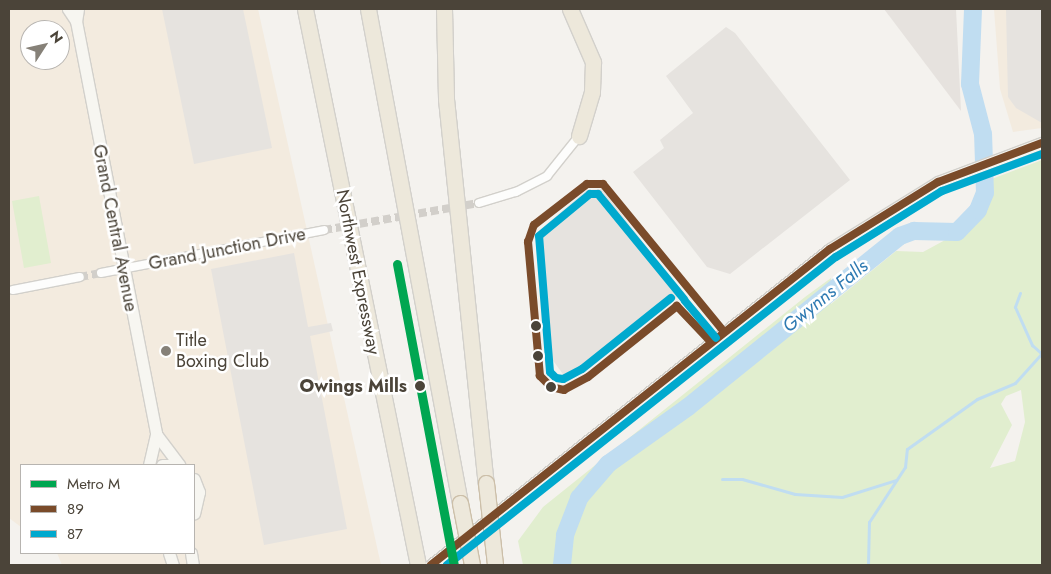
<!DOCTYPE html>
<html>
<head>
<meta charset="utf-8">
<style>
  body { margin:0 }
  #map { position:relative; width:1051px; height:574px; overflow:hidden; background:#f4f2ee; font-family:Jost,sans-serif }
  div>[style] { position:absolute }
  .commercial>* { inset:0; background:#f3ebdf }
  .industrial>* { inset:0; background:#e6e2de }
  .green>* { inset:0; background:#e1eecf }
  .parking>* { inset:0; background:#e6e3df }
  .water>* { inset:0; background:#c0ddf1 }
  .stream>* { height:3px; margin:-1.5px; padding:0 1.5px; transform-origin:1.5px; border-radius:1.5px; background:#c0ddf1 }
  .river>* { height:18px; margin:-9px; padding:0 9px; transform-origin:9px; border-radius:9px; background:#c0ddf1 }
  .street-tunnel>* { height:8px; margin-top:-4px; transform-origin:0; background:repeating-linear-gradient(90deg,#d2cfca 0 8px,transparent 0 12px) }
  .roads { filter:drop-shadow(1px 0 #d2d0cb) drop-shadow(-1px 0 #d2d0cb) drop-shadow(0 1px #d2d0cb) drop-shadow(0 -1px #d2d0cb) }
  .street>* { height:8px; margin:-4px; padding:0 4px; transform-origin:4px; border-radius:4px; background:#fdfdfc }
  .secondary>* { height:11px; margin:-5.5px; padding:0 5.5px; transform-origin:5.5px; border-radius:5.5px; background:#f7f6f1 }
  .highway>* { height:15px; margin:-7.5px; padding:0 7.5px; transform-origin:7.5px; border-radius:7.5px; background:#ede8db }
  .bridges { filter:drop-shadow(1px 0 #ccbfa9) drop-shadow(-1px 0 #ccbfa9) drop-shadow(0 1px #ccbfa9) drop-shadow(0 -1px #ccbfa9) }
  .highway-bridge>* { height:15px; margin:-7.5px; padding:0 7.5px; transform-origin:7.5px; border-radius:7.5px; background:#ede8db }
  .bus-1>* { height:8px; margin:-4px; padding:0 4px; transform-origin:4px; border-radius:4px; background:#7a4b2a }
  .bus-2>* { height:8px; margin:-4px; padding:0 4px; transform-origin:4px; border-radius:4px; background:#00a9ce }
  .metro-1>* { height:9px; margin:-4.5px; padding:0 4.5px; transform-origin:4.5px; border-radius:4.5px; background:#00a651 }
  .dots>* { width:14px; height:14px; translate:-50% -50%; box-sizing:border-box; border:2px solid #fff; border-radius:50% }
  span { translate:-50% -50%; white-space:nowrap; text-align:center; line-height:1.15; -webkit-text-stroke:5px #fff; paint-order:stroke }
  .street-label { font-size:18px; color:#4b4439 }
  .poi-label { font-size:18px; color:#4b4439 }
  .left { translate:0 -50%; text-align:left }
  .stop-label { font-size:18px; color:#4b4439; font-weight:700 }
  .right { translate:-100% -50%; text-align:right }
  .water-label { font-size:19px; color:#2e7ab2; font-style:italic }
  .frame { position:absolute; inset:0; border:10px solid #4b4439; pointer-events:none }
  .legend { position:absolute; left:20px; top:464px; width:175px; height:90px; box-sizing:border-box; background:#fff; border:1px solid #b7b4b0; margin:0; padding:6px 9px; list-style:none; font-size:15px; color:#4b4439 }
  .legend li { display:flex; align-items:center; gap:10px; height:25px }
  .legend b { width:25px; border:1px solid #b7b4b0 }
  .north { position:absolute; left:20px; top:20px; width:50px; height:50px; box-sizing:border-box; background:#fff; border:1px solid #b7b4b0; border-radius:50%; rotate:55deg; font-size:14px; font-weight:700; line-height:20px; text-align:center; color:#4b4439 }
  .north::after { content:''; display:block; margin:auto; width:18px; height:22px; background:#868178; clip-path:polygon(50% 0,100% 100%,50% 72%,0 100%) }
</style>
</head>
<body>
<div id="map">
  <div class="commercial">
    <i style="clip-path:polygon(evenodd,9px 9px,258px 9px,381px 565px,62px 565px,57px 553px,194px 553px,194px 465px,21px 465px,21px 527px,9px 518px,9px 9px,30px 30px,60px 30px,60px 60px,30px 60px,30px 30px)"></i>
    <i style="clip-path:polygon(994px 9px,1042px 9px,1042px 128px,1013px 132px,1000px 89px)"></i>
  </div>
  <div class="industrial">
    <i style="clip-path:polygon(884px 9px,956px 9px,961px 111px)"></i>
  </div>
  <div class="green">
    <i style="clip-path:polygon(evenodd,1042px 160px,1042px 565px,523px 565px,518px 541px,543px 507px,805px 297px,831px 278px,831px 304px,896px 251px,923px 252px,971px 226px,981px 216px,989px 180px,1042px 160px,1021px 390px,1025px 422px,1015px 461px,990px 468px,1012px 425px,1001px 404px,1006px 396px,1021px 390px)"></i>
    <i style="clip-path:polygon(39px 196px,51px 263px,24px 268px,12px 201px)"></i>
  </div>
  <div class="parking">
    <i style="clip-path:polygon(162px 9px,243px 9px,272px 148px,194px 164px)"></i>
    <i style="clip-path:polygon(1006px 9px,1042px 9px,1042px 123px,1016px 108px,1008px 97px)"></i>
    <i style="clip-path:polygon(726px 27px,735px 33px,850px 180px,730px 274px,707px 267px,633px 172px,664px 148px,660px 140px,693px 113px,666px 76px)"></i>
    <i style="clip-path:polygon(602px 189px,682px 293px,568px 381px,546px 351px,535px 234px,587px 190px)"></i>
    <i style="clip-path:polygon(294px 253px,308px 327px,331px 323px,333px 331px,310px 336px,347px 529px,264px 545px,211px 269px)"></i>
  </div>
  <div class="water">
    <i style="clip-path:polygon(579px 499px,568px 565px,553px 565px,569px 504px)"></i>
  </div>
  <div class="stream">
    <i style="left:1020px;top:293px;width:15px;rotate:110deg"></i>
    <i style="left:1015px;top:307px;width:42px;rotate:65.9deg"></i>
    <i style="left:1032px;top:345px;width:13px;rotate:42deg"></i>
    <i style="left:722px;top:479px;width:20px"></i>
    <i style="left:742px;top:479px;width:55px;rotate:15.8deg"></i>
    <i style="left:795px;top:494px;width:47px;rotate:3.7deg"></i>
    <i style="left:842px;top:497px;width:57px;rotate:-17.5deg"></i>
    <i style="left:868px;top:565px;width:43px;rotate:-88.7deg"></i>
    <i style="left:869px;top:522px;width:66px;rotate:-56.8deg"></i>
    <i style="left:905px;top:467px;width:18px;rotate:-84deg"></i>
    <i style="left:907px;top:449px;width:86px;rotate:-35.5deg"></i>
    <i style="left:977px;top:399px;width:41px;rotate:-22.8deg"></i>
    <i style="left:1015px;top:383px;width:40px;rotate:-48deg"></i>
  </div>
  <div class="river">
    <i style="left:562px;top:565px;width:30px;rotate:-84deg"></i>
    <i style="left:565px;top:535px;width:40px;rotate:-69deg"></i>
    <i style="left:579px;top:498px;width:45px;rotate:-49.5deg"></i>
    <i style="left:608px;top:464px;width:98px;rotate:-35.5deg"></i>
    <i style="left:688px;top:407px;width:272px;rotate:-38.9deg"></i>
    <i style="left:900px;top:236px;width:15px;rotate:-20deg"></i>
    <i style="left:914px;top:231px;width:43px;rotate:1.3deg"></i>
    <i style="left:957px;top:232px;width:30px;rotate:-46deg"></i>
    <i style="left:978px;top:210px;width:18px;rotate:-68deg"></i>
    <i style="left:985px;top:193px;width:59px;rotate:-91.9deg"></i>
    <i style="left:983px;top:134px;width:52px;rotate:-104.6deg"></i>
    <i style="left:970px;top:84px;width:75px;rotate:-87.7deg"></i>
  </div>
  <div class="street-tunnel">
    <i style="left:324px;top:230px;width:157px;rotate:-9.9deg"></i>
    <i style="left:80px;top:277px;width:21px;rotate:-11deg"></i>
  </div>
  <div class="roads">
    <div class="street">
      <i style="left:479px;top:203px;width:39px;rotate:-17deg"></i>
      <i style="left:516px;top:192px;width:35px;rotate:-27deg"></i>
      <i style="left:547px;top:176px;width:51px;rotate:-51.3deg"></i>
      <i style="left:101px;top:273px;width:227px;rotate:-10.9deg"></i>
      <i style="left:13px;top:290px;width:68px;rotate:-11deg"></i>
    </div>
    <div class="secondary">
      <i style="left:68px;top:9px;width:14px;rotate:56deg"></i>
      <i style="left:78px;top:9px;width:12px;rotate:99deg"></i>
      <i style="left:76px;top:21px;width:421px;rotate:79deg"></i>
      <i style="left:156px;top:434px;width:39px;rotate:53deg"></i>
      <i style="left:149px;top:465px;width:32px;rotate:-77deg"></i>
      <i style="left:162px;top:465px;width:12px"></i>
      <i style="left:194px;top:479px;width:14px;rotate:69deg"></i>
      <i style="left:199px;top:492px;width:22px;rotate:103deg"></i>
      <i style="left:169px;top:553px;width:13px;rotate:72deg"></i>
      <i style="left:191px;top:553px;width:12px;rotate:81deg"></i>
      <i style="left:431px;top:565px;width:509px;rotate:-38.38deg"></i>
      <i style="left:830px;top:249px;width:127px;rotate:-31.8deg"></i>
      <i style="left:938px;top:182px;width:111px;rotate:-20.6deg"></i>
    </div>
    <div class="highway">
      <i style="left:305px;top:9px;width:567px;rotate:78.51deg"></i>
      <i style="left:368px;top:9px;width:502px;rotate:79.45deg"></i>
      <i style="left:444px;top:9px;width:90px;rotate:88.7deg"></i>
      <i style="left:446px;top:99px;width:386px;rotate:84.1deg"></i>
      <i style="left:570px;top:9px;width:58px;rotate:66.5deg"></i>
      <i style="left:593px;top:62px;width:30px;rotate:92deg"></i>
      <i style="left:592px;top:92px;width:46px;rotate:106.5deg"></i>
    </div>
  </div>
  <div class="bridges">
    <div class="highway-bridge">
      <i style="left:486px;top:483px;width:82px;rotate:83.7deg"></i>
      <i style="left:460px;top:503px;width:63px;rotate:79deg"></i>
    </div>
  </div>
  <div class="bus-1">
    <i style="left:711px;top:342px;width:50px;rotate:-133.4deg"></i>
    <i style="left:677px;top:306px;width:114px;rotate:141.4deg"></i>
    <i style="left:588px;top:377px;width:27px;rotate:152deg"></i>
    <i style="left:564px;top:390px;width:13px;rotate:-167deg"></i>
    <i style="left:551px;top:387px;width:16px;rotate:-135deg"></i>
    <i style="left:540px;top:376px;width:135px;rotate:-95.1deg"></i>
    <i style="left:528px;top:242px;width:18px;rotate:-71deg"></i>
    <i style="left:534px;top:225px;width:67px;rotate:-37.7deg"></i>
    <i style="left:587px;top:184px;width:16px"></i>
    <i style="left:603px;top:184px;width:191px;rotate:50.7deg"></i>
    <i style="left:431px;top:565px;width:509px;rotate:-38.38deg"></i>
    <i style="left:830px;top:249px;width:127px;rotate:-31.8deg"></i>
    <i style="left:938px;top:182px;width:111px;rotate:-20.6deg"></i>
  </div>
  <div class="bus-2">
    <i style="left:671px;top:298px;width:114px;rotate:141.4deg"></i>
    <i style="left:582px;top:369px;width:21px;rotate:152deg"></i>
    <i style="left:563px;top:379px;width:7px;rotate:-172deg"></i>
    <i style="left:556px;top:378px;width:8px;rotate:-135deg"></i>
    <i style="left:550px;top:372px;width:136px;rotate:-94.6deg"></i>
    <i style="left:539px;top:236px;width:66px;rotate:-39.5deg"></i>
    <i style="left:590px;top:194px;width:8px"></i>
    <i style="left:598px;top:194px;width:136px;rotate:50.7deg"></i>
    <i style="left:685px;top:301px;width:48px;rotate:50deg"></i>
    <i style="left:447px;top:565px;width:496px;rotate:-38.4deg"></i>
    <i style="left:836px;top:257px;width:125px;rotate:-31.9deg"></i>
    <i style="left:942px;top:191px;width:107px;rotate:-20.3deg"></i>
  </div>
  <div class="metro-1">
    <i style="left:397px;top:264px;width:306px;rotate:79.3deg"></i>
  </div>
  <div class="dots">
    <i style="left:536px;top:326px;background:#4b4439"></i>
    <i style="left:166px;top:351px;background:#868178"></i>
    <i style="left:538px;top:356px;background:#4b4439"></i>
    <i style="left:420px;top:386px;background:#4b4439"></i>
    <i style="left:551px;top:387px;background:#4b4439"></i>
  </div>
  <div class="street-label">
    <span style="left:115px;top:228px;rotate:79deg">Grand Central Avenue</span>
    <span style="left:227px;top:249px;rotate:-11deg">Grand Junction Drive</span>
    <span style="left:358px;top:272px;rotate:79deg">Northwest Expressway</span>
  </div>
  <div class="poi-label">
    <span class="left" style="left:176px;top:351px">Title<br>Boxing Club</span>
  </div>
  <div class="stop-label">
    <span class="right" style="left:407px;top:386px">Owings Mills</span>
  </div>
  <div class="water-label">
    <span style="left:825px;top:296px;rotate:-39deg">Gwynns Falls</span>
  </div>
  <div class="frame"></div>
  <ul class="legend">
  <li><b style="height:6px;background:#00a651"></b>Metro M</li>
  <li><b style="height:6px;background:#7a4b2a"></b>89</li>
  <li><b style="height:6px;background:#00a9ce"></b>87</li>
  </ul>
  <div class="north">N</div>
</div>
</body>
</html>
